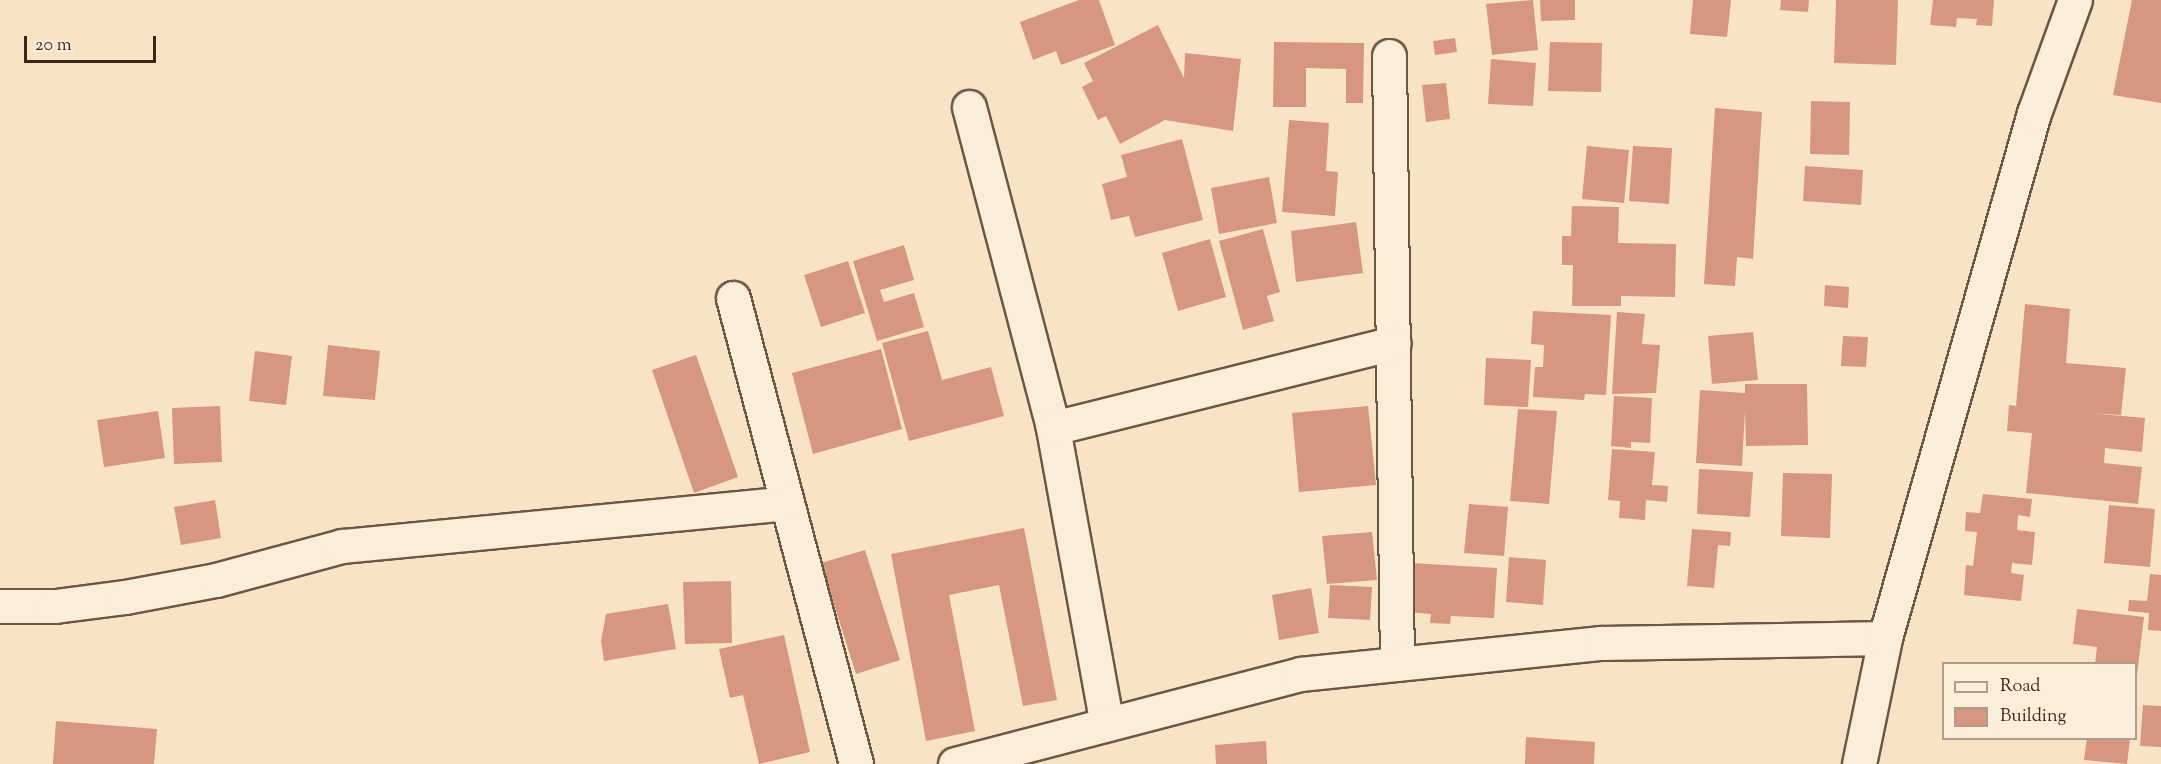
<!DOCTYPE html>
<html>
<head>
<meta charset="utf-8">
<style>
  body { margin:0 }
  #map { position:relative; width:2161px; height:764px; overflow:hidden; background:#f8e4c5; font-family:"Sorts Mill Goudy",serif }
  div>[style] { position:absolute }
  .building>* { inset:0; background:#d69680 }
  .roads { filter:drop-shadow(2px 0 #6c5644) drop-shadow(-2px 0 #6c5644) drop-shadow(0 2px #6c5644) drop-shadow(0 -2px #6c5644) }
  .minor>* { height:33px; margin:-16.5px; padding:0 16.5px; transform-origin:16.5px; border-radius:16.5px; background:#faedd9 }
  span { translate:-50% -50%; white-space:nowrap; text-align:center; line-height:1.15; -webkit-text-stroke:4.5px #faedd9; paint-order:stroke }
  .legend { position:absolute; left:1942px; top:662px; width:195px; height:78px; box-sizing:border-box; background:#faedd9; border:2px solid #ae9d8c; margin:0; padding:8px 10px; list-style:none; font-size:18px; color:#3d2619 }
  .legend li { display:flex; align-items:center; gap:12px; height:30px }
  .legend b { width:30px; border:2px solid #ae9d8c }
  .scale { position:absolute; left:24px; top:36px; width:132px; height:27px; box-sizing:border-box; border:3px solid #3d2619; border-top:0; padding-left:8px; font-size:18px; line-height:21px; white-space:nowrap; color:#3d2619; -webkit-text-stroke:4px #faedd9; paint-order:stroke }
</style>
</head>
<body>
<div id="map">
  <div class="building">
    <i style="clip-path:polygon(1079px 0,1099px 0,1115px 45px,1061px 65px,1056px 51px,1033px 60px,1020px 22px)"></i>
    <i style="clip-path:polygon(1533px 0,1538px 50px,1492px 55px,1486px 4px)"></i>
    <i style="clip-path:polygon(1540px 0,1575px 0,1575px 20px,1541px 21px)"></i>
    <i style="clip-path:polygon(1693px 0,1731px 0,1727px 37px,1690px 34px)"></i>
    <i style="clip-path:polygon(1781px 0,1809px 0,1808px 12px,1780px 10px)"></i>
    <i style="clip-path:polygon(1836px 0,1898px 0,1896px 65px,1834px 63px)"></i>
    <i style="clip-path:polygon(1933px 0,1994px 0,1992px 26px,1976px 25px,1977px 19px,1957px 18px,1956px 27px,1930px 25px)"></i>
    <i style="clip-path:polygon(2132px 0,2161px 0,2161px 103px,2113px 95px)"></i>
    <i style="clip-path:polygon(1158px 25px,1184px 78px,1185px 53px,1241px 59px,1233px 131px,1165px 120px,1120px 144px,1106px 116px,1098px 120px,1082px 87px,1093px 81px,1084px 63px)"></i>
    <i style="clip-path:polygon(1455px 38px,1457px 52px,1435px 55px,1433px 41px)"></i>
    <i style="clip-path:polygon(1274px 42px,1364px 43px,1363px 103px,1346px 103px,1346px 69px,1306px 68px,1306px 107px,1273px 107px)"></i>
    <i style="clip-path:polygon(1550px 42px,1602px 43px,1601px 92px,1548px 91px)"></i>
    <i style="clip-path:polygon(1491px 59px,1536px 63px,1533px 106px,1488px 104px)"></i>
    <i style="clip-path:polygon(1446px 83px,1450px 119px,1426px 122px,1422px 85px)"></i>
    <i style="clip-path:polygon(1811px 101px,1850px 102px,1849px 155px,1810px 154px)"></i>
    <i style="clip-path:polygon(1715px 108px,1762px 112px,1753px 259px,1737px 257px,1735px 286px,1704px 284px)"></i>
    <i style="clip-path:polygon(1289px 120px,1329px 123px,1326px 171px,1338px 172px,1335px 216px,1282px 212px)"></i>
    <i style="clip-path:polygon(1182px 139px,1203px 220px,1135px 237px,1129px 216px,1111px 220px,1102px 184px,1127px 177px,1121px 155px)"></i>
    <i style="clip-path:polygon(1587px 146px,1629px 150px,1624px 203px,1582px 199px)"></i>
    <i style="clip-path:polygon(1633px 146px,1672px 148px,1669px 204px,1629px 201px)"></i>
    <i style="clip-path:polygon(1805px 166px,1863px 170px,1861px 205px,1803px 201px)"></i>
    <i style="clip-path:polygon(1269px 177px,1277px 223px,1219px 234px,1211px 188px)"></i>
    <i style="clip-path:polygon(1572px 206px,1619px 207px,1618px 243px,1676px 244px,1675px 297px,1621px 296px,1621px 306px,1572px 306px,1573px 265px,1562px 265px,1562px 236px,1571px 236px)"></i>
    <i style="clip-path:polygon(1356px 222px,1363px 273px,1296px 282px,1291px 231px)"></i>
    <i style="clip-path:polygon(1263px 229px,1280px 292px,1267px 296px,1274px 321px,1243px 330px,1219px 241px)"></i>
    <i style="clip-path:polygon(1210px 239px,1226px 297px,1178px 311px,1162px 253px)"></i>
    <i style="clip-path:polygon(904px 245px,914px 280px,880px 290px,884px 302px,914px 293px,924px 327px,877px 341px,853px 261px)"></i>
    <i style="clip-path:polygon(848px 261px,865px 313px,821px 327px,804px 275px)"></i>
    <i style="clip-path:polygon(1825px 285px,1849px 287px,1848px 308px,1824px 306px)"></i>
    <i style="clip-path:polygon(2025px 304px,2070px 309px,2066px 363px,2126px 368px,2121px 415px,2089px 413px,2145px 418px,2142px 452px,2105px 448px,2104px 463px,2142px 467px,2138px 504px,2026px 493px,2032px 433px,2007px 431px,2009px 405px,2016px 406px)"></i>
    <i style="clip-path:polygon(1533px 311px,1611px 315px,1606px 395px,1585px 394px,1584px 400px,1533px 397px,1535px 367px,1543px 367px,1544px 345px,1531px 344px)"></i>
    <i style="clip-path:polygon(1617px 312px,1645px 314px,1642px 344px,1660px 345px,1656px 393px,1612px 394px)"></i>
    <i style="clip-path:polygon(928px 331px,942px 380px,991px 367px,1004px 416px,909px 441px,882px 343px)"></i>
    <i style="clip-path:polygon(1753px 332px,1758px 380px,1712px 384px,1708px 336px)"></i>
    <i style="clip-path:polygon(1843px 336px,1868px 337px,1866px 367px,1841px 366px)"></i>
    <i style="clip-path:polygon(328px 345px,380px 351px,375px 400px,323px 396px)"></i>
    <i style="clip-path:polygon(881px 349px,902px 429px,813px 454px,792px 373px)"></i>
    <i style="clip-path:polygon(255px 351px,292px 356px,286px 405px,249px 401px)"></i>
    <i style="clip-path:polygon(696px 355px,738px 477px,694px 493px,652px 370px)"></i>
    <i style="clip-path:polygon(1486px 358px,1531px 360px,1528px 407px,1484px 405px)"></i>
    <i style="clip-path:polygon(1745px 384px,1807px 384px,1808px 445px,1746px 446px,1745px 410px,1742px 466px,1696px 463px,1700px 390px,1745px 393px)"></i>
    <i style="clip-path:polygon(1614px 396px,1652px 398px,1650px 443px,1631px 442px,1631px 448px,1611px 446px)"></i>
    <i style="clip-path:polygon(220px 406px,222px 462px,174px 464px,172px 408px)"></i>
    <i style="clip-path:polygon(1368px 406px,1376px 485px,1299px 492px,1292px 413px)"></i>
    <i style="clip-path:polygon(1518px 409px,1557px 411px,1549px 504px,1510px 501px)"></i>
    <i style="clip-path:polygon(158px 411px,165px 458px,104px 467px,97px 420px)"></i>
    <i style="clip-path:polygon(1612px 449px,1655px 452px,1652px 485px,1668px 486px,1667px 502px,1646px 500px,1645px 520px,1619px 518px,1620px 501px,1608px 500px)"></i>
    <i style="clip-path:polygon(1699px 469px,1753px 472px,1750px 517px,1697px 514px)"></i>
    <i style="clip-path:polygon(1783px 473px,1832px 474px,1830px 538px,1781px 536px)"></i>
    <i style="clip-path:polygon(1983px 494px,2032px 499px,2030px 517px,2018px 515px,2017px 530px,2035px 532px,2032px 565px,2012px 563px,2011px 573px,2024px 575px,2021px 601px,1964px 595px,1966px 565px,1973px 566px,1977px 532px,1965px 531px,1966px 512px,1980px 513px)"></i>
    <i style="clip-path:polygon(215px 500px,221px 538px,181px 545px,174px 507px)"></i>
    <i style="clip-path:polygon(1469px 504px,1508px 507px,1504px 556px,1464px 553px)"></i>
    <i style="clip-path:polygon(2109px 505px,2155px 509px,2150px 567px,2104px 563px)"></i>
    <i style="clip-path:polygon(1024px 528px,1057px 700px,1023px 706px,999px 585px,949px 595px,975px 731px,926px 741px,891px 554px)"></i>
    <i style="clip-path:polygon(1692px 529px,1731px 532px,1730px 546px,1718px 545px,1714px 588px,1687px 586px)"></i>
    <i style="clip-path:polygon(1372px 532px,1377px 580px,1327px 584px,1322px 536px)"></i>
    <i style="clip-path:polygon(865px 550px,900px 660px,856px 674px,821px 563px)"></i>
    <i style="clip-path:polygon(1509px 557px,1546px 560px,1543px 605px,1506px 602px)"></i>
    <i style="clip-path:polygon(1410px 563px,1497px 568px,1494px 618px,1451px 616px,1450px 624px,1430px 623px,1431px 614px,1407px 612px)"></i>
    <i style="clip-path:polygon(2150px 574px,2161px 575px,2161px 631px,2148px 630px,2149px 613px,2128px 611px,2129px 600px,2147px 601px)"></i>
    <i style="clip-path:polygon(731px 581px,732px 643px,685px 644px,683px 582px)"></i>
    <i style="clip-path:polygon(1330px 585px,1372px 587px,1370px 620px,1328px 618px)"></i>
    <i style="clip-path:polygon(1311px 588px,1319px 633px,1279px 640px,1272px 595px)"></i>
    <i style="clip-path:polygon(668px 604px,676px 649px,604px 661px,601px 641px,606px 614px)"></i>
    <i style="clip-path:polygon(2077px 609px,2144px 617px,2137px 675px,2136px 664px,2095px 664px,2097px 647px,2073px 644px)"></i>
    <i style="clip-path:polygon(784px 635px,810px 752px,759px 764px,743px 695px,730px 698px,719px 649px)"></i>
    <i style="clip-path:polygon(2143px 705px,2161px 706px,2161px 747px,2140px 746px)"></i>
    <i style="clip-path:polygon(56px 721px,157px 729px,154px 764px,53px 764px)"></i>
    <i style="clip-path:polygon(1526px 737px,1595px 742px,1594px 764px,1525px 764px)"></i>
    <i style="clip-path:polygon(2087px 738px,2130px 738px,2127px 764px,2084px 760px)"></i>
    <i style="clip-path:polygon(1266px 741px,1267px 764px,1216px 764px,1215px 745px)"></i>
  </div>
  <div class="roads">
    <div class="minor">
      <i style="left:1389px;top:56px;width:608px;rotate:89.25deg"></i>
      <i style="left:969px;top:107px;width:332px;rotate:75.3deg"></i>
      <i style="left:1053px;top:428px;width:301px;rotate:79.7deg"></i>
      <i style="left:733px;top:298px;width:482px;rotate:75.2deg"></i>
      <i style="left:1053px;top:428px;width:351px;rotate:-14deg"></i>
      <i style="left:0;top:606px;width:55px"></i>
      <i style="left:55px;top:606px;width:71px;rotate:-7.3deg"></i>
      <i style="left:125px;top:597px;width:93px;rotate:-10.6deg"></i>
      <i style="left:216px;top:580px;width:131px;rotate:-15.1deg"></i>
      <i style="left:342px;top:546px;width:447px;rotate:-5.5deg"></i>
      <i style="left:955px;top:764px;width:357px;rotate:-14.6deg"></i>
      <i style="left:1300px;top:674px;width:303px;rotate:-5.9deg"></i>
      <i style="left:1601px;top:643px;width:284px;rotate:-1deg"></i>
      <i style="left:1859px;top:764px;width:129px;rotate:-78.3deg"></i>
      <i style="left:1885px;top:638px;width:546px;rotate:-74.16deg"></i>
      <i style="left:2034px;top:113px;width:120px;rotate:-70.1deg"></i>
    </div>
  </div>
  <ul class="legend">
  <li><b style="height:8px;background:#faedd9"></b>Road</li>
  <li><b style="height:16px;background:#d69680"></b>Building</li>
  </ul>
  <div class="scale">20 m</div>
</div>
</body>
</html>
